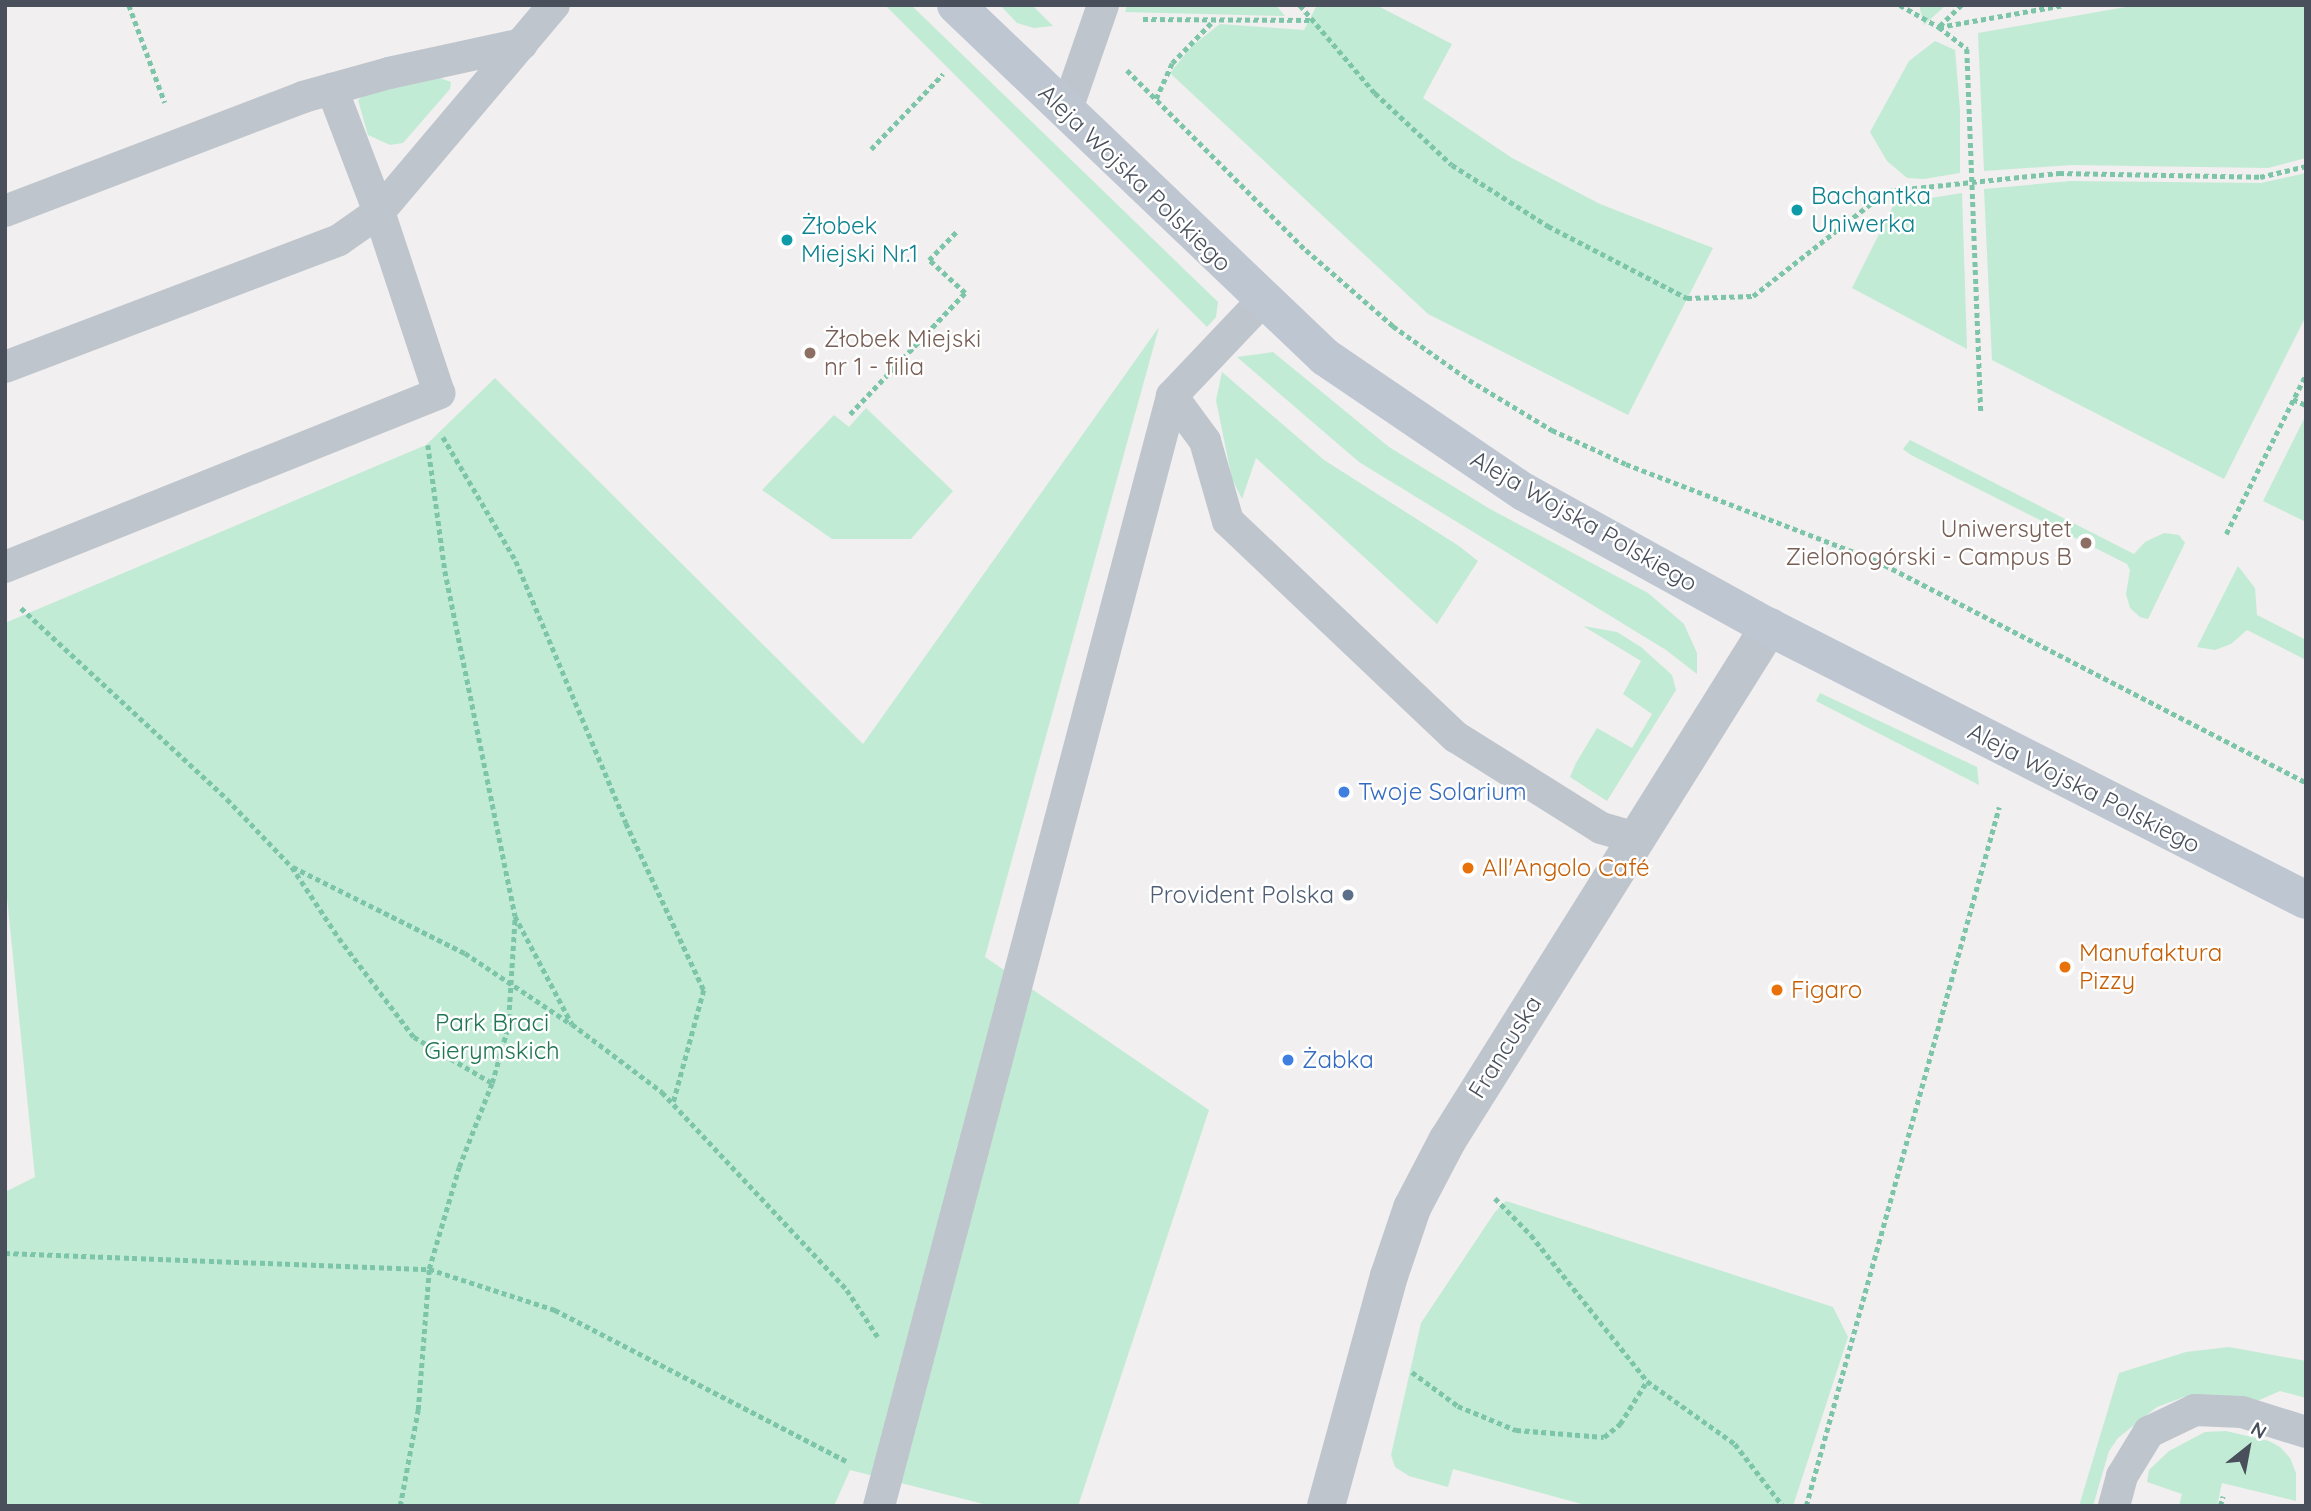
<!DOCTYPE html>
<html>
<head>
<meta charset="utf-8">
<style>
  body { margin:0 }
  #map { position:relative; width:2311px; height:1511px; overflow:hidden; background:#f1efef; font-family:Quicksand,sans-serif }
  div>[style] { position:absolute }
  .green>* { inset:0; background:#c2ebd5 }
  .path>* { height:4.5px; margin-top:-2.25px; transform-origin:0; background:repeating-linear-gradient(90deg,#7dc5a9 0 5px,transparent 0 8.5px) }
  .lane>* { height:32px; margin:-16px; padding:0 16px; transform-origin:16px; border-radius:16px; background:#bfc5cc }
  .street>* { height:38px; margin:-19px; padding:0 19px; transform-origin:19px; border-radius:19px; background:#bfc5cc }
  .secondary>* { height:38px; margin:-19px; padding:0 19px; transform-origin:19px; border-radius:19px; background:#bec6d1 }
  .dots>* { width:19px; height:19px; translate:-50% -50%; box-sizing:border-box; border:4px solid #fff; border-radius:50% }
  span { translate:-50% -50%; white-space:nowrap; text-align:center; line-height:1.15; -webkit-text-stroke:5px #fff; paint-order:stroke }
  .street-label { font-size:24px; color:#49505b }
  .culture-label { font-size:24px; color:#0d838f }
  .left { translate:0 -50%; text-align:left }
  .education-label { font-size:24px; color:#785e54 }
  .right { translate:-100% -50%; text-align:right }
  .shop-label { font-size:24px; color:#366cbe }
  .food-label { font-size:24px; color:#c56008 }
  .service-label { font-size:24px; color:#4e5e75 }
  .park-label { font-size:24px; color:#207553 }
  .frame { position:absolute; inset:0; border:7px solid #49505b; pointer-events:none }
  .north { position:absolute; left:2213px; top:1413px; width:70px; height:70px; -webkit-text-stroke:5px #fff; paint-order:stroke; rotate:31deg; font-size:19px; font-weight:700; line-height:28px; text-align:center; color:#49505b }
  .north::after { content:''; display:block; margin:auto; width:24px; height:32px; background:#49505b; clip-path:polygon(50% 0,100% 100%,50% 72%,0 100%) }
</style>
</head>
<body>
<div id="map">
  <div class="green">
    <i style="clip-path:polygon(885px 5px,911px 5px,1218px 302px,1216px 317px,1207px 327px)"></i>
    <i style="clip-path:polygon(1000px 5px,1032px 5px,1053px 26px,1034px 28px,1017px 23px)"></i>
    <i style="clip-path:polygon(1127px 5px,1276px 5px,1285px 16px,1125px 12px)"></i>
    <i style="clip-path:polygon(1317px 5px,1376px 5px,1452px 44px,1423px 98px,1512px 158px,1600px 204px,1713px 248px,1628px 415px,1428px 314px,1170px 73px,1192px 46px,1220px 24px,1304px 30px)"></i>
    <i style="clip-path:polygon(1919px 5px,1946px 5px,1924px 25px)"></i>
    <i style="clip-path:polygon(2137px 5px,2306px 5px,2306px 158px,2268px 168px,2072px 165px,1984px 171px,1978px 33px)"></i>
    <i style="clip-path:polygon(1935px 41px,1955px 50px,1960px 110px,1960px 173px,1924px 179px,1907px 178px,1887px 161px,1870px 132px,1909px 61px)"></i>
    <i style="clip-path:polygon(437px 77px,451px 82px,450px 89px,403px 143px,390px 145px,368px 135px,358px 100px,364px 95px)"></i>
    <i style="clip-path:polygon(2306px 173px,2306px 316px,2224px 479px,1992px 360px,1984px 189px,2071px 181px,2261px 183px)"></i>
    <i style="clip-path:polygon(1962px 193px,1967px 349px,1852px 288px,1894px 204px)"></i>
    <i style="clip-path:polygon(1159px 327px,985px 957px,1209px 1110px,1078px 1506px,991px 1506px,850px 1470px,834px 1506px,5px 1506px,5px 1192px,35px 1177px,5px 877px,5px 623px,426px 445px,495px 378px,863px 744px)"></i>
    <i style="clip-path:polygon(1273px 352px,1389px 447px,1490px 509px,1648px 593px,1684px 624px,1697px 653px,1697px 674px,1666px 650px,1359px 462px,1237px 357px)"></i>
    <i style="clip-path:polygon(1222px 372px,1324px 460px,1459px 546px,1478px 561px,1437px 624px,1256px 458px,1242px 499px,1232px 479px,1216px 400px)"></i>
    <i style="clip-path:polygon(866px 408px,953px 491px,911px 539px,832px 539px,762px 490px,834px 415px,849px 427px)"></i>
    <i style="clip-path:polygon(2306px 415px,2306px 522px,2263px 501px)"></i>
    <i style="clip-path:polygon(1910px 440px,2134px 554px,2145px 542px,2164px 533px,2179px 535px,2185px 543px,2148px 619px,2140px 617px,2130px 608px,2126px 594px,2130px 570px,2127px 564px,1911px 455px,1903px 449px)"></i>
    <i style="clip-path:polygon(2238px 566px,2255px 588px,2257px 615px,2306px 640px,2306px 660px,2247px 630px,2231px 644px,2215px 650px,2197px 647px)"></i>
    <i style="clip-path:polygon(1583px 626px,1617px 632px,1641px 647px,1672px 675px,1676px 690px,1607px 801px,1570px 777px,1576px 763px,1597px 728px,1632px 748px,1652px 714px,1623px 694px,1641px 661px)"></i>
    <i style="clip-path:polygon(1820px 693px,1977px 767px,1979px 785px,1816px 701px)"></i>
    <i style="clip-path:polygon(1506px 1201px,1833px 1307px,1848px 1337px,1793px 1506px,1589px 1506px,1453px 1469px,1448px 1487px,1409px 1476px,1395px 1467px,1391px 1455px,1421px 1323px,1495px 1212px)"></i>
    <i style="clip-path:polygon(2229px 1347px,2306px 1361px,2306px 1398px,2280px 1391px,2250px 1404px,2224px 1397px,2184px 1397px,2157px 1407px,2118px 1438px,2109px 1451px,2093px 1506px,2079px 1506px,2119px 1373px,2186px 1352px)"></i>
    <i style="clip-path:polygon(2226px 1431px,2269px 1441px,2280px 1447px,2290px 1458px,2296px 1473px,2296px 1501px,2222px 1483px,2217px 1506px,2179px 1506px,2182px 1494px,2147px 1482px,2149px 1470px,2169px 1451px,2205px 1432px)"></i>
  </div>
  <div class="path">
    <i style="left:129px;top:5px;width:104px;rotate:69.8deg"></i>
    <i style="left:1300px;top:5px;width:116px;rotate:49.6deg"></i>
    <i style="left:1375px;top:93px;width:105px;rotate:43.1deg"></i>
    <i style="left:1452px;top:165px;width:114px;rotate:32.4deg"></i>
    <i style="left:1548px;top:226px;width:157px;rotate:27.4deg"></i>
    <i style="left:1687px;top:298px;width:66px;rotate:-1.7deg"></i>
    <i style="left:1753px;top:296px;width:170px;rotate:-38.1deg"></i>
    <i style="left:1887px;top:191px;width:173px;rotate:-6deg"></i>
    <i style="left:2059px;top:173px;width:201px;rotate:1.1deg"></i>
    <i style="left:2260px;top:177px;width:47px;rotate:-13.4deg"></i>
    <i style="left:1900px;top:5px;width:45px;rotate:29.4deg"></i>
    <i style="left:1939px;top:27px;width:36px;rotate:38deg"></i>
    <i style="left:1967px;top:49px;width:362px;rotate:87.8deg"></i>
    <i style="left:1962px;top:5px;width:32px;rotate:136deg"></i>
    <i style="left:1939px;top:27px;width:127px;rotate:-10deg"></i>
    <i style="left:1143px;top:19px;width:170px;rotate:0.3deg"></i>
    <i style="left:1127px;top:70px;width:254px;rotate:45.2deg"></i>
    <i style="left:1306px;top:250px;width:116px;rotate:41.1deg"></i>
    <i style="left:1393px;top:326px;width:93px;rotate:35.4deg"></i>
    <i style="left:1469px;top:380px;width:97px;rotate:31.1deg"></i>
    <i style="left:1552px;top:430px;width:81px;rotate:24.7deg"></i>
    <i style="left:1626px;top:464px;width:269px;rotate:21.1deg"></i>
    <i style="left:1877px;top:561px;width:483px;rotate:27.3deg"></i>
    <i style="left:1156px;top:99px;width:39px;rotate:-66deg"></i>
    <i style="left:1172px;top:63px;width:60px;rotate:-45.7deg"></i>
    <i style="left:871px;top:149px;width:104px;rotate:-46.2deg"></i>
    <i style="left:2293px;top:399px;width:14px;rotate:25deg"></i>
    <i style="left:850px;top:414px;width:167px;rotate:-46.5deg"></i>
    <i style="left:965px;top:293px;width:49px;rotate:-137.5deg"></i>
    <i style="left:929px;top:260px;width:42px;rotate:-46deg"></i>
    <i style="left:443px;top:437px;width:144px;rotate:59.5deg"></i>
    <i style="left:516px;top:561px;width:284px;rotate:67.2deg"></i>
    <i style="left:626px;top:823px;width:184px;rotate:65deg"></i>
    <i style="left:704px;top:990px;width:118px;rotate:105.2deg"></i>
    <i style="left:428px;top:445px;width:127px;rotate:82.3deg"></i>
    <i style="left:445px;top:571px;width:352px;rotate:78.5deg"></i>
    <i style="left:515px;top:916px;width:122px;rotate:62.2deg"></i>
    <i style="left:572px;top:1024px;width:113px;rotate:37.1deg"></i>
    <i style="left:662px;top:1092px;width:271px;rotate:46.9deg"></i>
    <i style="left:847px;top:1290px;width:56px;rotate:56.6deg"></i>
    <i style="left:2226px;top:534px;width:179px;rotate:-63.4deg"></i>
    <i style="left:21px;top:608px;width:281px;rotate:42.8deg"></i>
    <i style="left:227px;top:799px;width:94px;rotate:46.3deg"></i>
    <i style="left:292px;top:867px;width:85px;rotate:56.5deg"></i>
    <i style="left:339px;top:938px;width:124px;rotate:52.9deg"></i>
    <i style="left:414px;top:1037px;width:91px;rotate:30.5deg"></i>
    <i style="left:293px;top:867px;width:192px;rotate:26.6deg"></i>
    <i style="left:465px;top:953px;width:128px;rotate:33.8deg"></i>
    <i style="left:1495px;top:1198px;width:52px;rotate:45.8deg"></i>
    <i style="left:1531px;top:1235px;width:186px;rotate:51.5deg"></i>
    <i style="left:1647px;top:1381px;width:108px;rotate:35.6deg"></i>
    <i style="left:1735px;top:1444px;width:78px;rotate:52.3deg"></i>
    <i style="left:5px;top:1253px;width:424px;rotate:2.2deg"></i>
    <i style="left:429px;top:1269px;width:133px;rotate:18deg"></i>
    <i style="left:555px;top:1310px;width:328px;rotate:27.4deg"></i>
    <i style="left:1412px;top:1372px;width:57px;rotate:36.5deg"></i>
    <i style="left:1458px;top:1406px;width:63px;rotate:22.5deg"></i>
    <i style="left:1516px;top:1430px;width:88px;rotate:4.5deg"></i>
    <i style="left:1604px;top:1437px;width:21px;rotate:-39deg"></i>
    <i style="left:1620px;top:1424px;width:51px;rotate:-57.9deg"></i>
    <i style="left:400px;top:1506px;width:98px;rotate:-79.4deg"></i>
    <i style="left:418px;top:1410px;width:141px;rotate:-85.5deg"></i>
    <i style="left:429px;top:1269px;width:106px;rotate:-73.6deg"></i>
    <i style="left:459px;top:1167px;width:90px;rotate:-68.6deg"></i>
    <i style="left:492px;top:1083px;width:58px;rotate:-74.1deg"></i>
    <i style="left:508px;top:1027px;width:110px;rotate:-86.4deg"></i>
    <i style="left:1806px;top:1506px;width:725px;rotate:-74.56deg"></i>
    <i style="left:2220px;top:1506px;width:10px;rotate:-73deg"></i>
  </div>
  <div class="lane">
    <i style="left:1066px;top:112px;width:113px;rotate:-70.9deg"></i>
    <i style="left:5px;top:211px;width:319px;rotate:-20.9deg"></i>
    <i style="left:303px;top:97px;width:89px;rotate:-15.6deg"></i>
    <i style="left:389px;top:73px;width:136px;rotate:-12.3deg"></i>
    <i style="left:1262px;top:301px;width:131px;rotate:133.5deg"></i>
    <i style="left:1172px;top:396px;width:56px;rotate:53.7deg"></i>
    <i style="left:1205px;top:441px;width:83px;rotate:74deg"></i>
    <i style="left:1228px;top:521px;width:314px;rotate:43.5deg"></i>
    <i style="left:1456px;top:737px;width:171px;rotate:32.1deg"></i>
    <i style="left:1601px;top:828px;width:36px;rotate:16deg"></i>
    <i style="left:5px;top:367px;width:357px;rotate:-20.8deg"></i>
    <i style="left:339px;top:240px;width:49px;rotate:-35deg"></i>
    <i style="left:379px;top:212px;width:271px;rotate:-49.8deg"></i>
    <i style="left:5px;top:567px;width:468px;rotate:-21.8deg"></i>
    <i style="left:439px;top:393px;width:191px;rotate:-108.3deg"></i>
    <i style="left:379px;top:212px;width:132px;rotate:-110.9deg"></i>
    <i style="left:879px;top:1506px;width:1148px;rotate:-75.21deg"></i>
    <i style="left:2114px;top:1506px;width:31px;rotate:-75deg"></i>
    <i style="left:2122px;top:1476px;width:52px;rotate:-58.5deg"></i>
    <i style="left:2149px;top:1432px;width:51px;rotate:-25.6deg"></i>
    <i style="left:2195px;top:1410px;width:47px;rotate:2.4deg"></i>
    <i style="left:2242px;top:1412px;width:67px;rotate:17.4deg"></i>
  </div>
  <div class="street">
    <i style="left:1326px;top:1506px;width:238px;rotate:-74.7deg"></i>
    <i style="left:1389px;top:1276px;width:72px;rotate:-71.3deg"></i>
    <i style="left:1412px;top:1208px;width:76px;rotate:-62.4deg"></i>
    <i style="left:1447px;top:1141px;width:607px;rotate:-57.93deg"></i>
  </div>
  <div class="secondary">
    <i style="left:956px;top:5px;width:510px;rotate:43.65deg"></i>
    <i style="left:1325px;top:357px;width:240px;rotate:34.2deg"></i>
    <i style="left:1524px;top:492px;width:280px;rotate:28.9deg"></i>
    <i style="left:1769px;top:627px;width:602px;rotate:26.95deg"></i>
  </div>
  <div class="dots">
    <i style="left:1797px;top:210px;background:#0f9aa8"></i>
    <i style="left:787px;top:240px;background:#0f9aa8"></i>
    <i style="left:810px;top:353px;background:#8d6e63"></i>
    <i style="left:2086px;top:543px;background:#8d6e63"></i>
    <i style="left:1344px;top:792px;background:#3f7fe0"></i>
    <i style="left:1468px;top:868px;background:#e8710a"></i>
    <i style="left:1348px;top:895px;background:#5c6f8a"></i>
    <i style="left:2065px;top:967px;background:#e8710a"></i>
    <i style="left:1777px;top:990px;background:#e8710a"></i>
    <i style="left:1288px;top:1060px;background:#3f7fe0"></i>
  </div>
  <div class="street-label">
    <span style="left:1135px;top:178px;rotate:44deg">Aleja Wojska Polskiego</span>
    <span style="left:1584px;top:521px;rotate:30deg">Aleja Wojska Polskiego</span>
    <span style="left:2084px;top:788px;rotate:27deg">Aleja Wojska Polskiego</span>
    <span style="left:1505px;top:1047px;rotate:-58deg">Francuska</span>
  </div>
  <div class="culture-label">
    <span class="left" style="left:1811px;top:210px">Bachantka<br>Uniwerka</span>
    <span class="left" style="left:801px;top:240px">Żłobek<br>Miejski Nr.1</span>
  </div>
  <div class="education-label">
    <span class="left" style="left:824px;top:353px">Żłobek Miejski<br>nr 1 - filia</span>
    <span class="right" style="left:2072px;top:543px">Uniwersytet<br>Zielonogórski - Campus B</span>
  </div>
  <div class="shop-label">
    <span class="left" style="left:1358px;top:792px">Twoje Solarium</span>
    <span class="left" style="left:1302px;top:1060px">Żabka</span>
  </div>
  <div class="food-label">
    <span class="left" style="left:1482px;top:868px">All'Angolo Café</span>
    <span class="left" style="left:2079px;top:967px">Manufaktura<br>Pizzy</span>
    <span class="left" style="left:1791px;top:990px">Figaro</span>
  </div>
  <div class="service-label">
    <span class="right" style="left:1334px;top:895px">Provident Polska</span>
  </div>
  <div class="park-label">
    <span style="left:492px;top:1037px">Park Braci<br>Gierymskich</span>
  </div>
  <div class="frame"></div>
  <div class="north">N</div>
</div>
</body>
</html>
